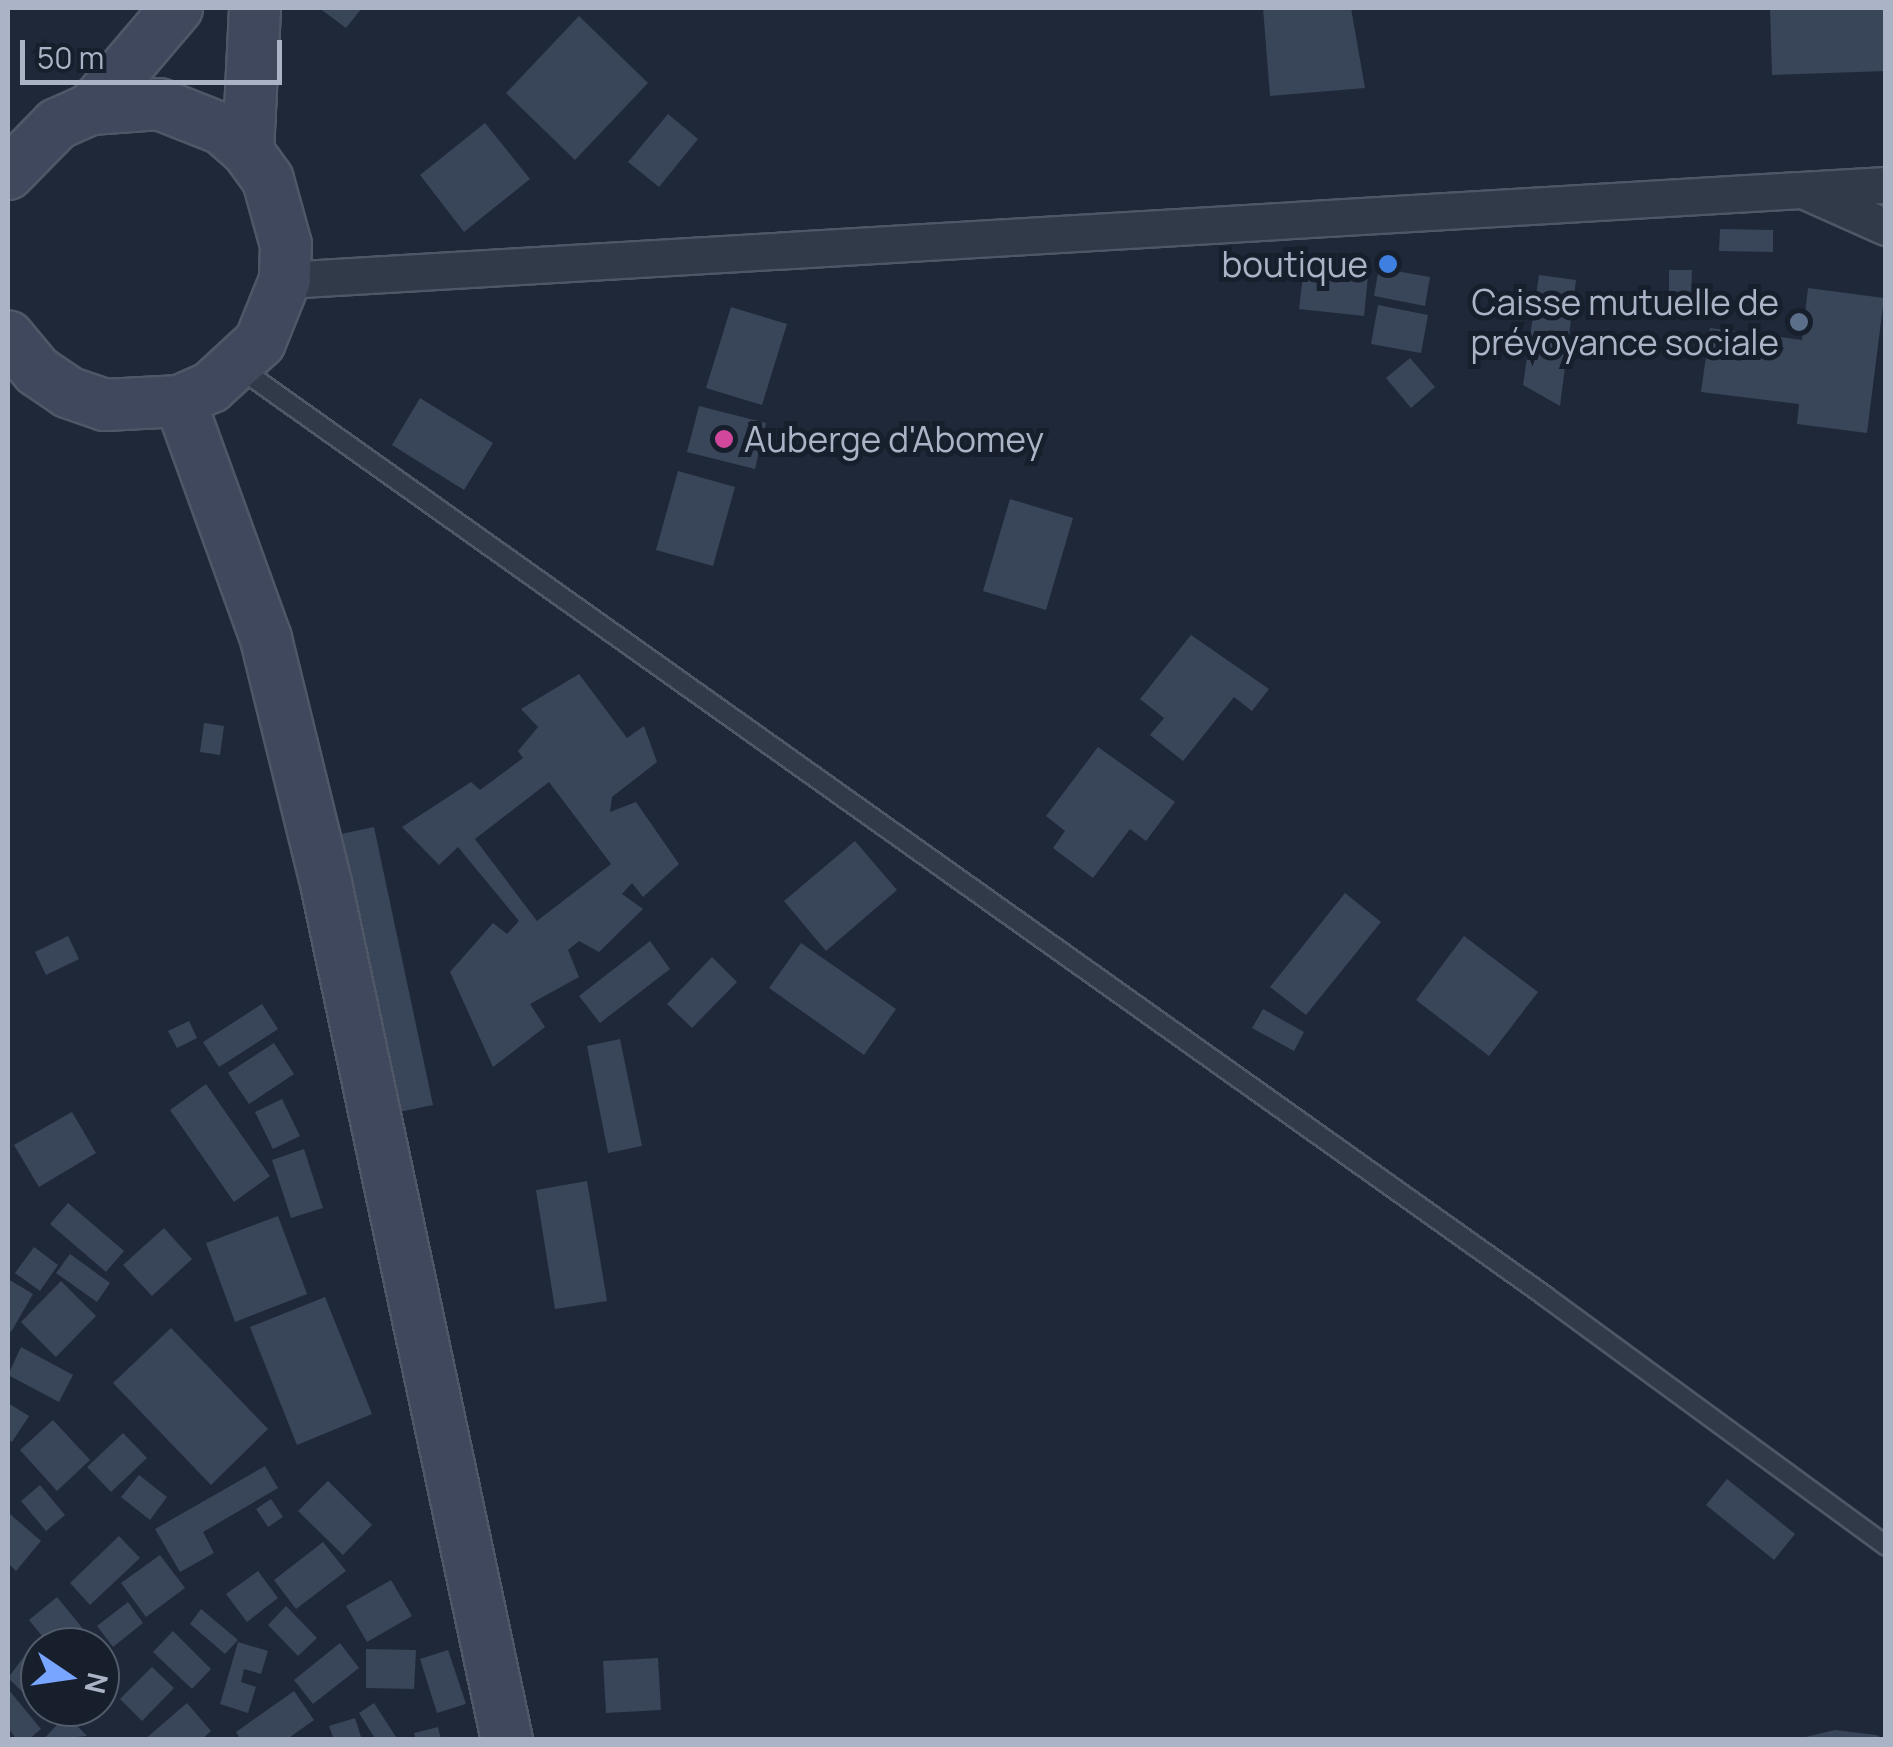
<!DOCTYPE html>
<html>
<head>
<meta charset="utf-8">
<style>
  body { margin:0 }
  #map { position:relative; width:1893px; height:1747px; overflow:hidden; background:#1e2838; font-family:Manrope,sans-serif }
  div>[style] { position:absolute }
  .building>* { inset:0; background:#394559 }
  .roads { filter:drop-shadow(2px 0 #4f5767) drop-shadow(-2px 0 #4f5767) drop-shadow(0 2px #4f5767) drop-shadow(0 -2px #4f5767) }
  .lane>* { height:18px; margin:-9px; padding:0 9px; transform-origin:9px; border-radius:9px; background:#313a49 }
  .street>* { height:35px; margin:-17.5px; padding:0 17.5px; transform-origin:17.5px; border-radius:17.5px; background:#313a49 }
  .secondary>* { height:50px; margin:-25px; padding:0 25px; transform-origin:25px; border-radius:25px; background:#3f485c }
  .dots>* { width:28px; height:28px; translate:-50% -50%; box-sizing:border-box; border:5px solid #171f2d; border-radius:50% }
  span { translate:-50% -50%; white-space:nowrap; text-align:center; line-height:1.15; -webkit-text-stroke:10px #171f2d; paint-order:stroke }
  .poi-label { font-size:35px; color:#abb4c6 }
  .right { translate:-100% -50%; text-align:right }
  .left { translate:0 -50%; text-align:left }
  .frame { position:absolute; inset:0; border:10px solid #abb4c6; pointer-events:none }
  .north { position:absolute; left:20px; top:1627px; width:100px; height:100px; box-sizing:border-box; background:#171f2d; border:2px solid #525b6a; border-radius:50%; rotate:103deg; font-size:28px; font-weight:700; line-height:40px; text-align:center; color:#abb4c6 }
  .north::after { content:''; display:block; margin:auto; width:35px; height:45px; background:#77a5ff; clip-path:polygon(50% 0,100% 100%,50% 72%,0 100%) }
  .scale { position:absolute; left:20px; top:40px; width:262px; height:45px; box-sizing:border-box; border:5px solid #abb4c6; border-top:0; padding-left:12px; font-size:30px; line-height:35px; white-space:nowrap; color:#abb4c6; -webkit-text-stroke:8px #171f2d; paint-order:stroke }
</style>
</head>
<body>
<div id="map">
  <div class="building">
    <i style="clip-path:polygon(319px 8px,362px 8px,346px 28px)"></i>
    <i style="clip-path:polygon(1263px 8px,1351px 8px,1365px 88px,1270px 96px)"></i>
    <i style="clip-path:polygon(1770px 8px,1885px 8px,1886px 71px,1772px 75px)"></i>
    <i style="clip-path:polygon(579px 16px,648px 83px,575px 160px,506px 93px)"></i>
    <i style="clip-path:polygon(668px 114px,698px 139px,659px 187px,628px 162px)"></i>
    <i style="clip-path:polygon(485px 123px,530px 179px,464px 232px,420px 175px)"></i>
    <i style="clip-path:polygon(1720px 229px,1773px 230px,1773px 252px,1719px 251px)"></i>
    <i style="clip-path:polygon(1304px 268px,1368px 276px,1364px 316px,1299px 309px)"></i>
    <i style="clip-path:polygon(1379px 268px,1430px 277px,1425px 306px,1374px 296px)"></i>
    <i style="clip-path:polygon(1669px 270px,1692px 270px,1691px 300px,1669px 300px)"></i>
    <i style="clip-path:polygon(1539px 275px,1576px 280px,1560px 406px,1523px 385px)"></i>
    <i style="clip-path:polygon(1808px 288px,1884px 298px,1867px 433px,1797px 424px,1799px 404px,1701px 392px,1710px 328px,1802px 340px)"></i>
    <i style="clip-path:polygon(1378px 305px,1428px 315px,1421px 353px,1371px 344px)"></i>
    <i style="clip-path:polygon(731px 307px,787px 324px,762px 405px,706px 388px)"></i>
    <i style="clip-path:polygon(1410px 358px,1435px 387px,1411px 408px,1386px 378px)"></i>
    <i style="clip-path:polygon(420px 398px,493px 443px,464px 490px,392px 445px)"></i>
    <i style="clip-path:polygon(699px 406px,766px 423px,755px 469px,687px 452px)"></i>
    <i style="clip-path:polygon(678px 471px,735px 487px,713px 566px,656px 550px)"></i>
    <i style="clip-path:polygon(1010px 499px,1073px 518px,1046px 610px,983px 591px)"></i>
    <i style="clip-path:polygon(1191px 635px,1269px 689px,1252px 711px,1234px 697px,1183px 761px,1150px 735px,1164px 718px,1140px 699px)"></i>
    <i style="clip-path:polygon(evenodd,579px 674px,627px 738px,644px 726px,657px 762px,612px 797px,610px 812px,636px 802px,679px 864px,643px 897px,632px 883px,622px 894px,643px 909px,599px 952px,579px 941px,568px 950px,579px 977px,530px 1004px,545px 1027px,493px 1067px,450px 972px,493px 923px,507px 934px,519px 921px,458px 847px,439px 865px,402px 827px,471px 782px,480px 790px,523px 758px,518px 751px,538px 727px,521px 709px,579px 674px,549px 782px,611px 864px,537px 921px,475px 839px,549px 782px)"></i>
    <i style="clip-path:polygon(204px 723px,224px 726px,220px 755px,200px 752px)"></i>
    <i style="clip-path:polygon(1098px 747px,1175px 802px,1146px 841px,1130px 829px,1093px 878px,1053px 848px,1065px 831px,1046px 816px)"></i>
    <i style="clip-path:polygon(374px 827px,433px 1105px,394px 1113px,336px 835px)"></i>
    <i style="clip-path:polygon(855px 841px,897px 890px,826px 951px,784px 901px)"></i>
    <i style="clip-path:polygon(1345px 893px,1381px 922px,1306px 1015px,1270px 987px)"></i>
    <i style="clip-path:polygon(68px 936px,79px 959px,46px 975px,35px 952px)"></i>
    <i style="clip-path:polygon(1464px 936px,1538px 992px,1489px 1056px,1416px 1000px)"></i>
    <i style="clip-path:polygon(650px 941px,670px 969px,600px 1023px,579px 996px)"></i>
    <i style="clip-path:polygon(801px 943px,896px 1009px,864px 1055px,769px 988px)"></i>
    <i style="clip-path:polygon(712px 957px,737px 982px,692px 1028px,667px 1004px)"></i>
    <i style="clip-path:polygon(262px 1004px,278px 1029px,219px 1067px,203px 1042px)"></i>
    <i style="clip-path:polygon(1263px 1009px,1304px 1032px,1294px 1051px,1252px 1028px)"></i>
    <i style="clip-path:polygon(189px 1021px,197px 1038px,177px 1048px,168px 1031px)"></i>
    <i style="clip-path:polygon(620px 1039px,642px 1146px,608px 1153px,587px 1046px)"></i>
    <i style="clip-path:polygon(274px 1043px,294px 1074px,249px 1104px,228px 1073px)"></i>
    <i style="clip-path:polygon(206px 1084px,270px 1176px,234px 1202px,170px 1110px)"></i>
    <i style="clip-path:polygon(282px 1099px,300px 1136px,273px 1149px,255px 1112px)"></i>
    <i style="clip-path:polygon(72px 1112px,96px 1153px,39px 1187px,14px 1145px)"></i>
    <i style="clip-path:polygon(304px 1149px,323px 1208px,291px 1218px,272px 1160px)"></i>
    <i style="clip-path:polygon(587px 1181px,607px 1301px,555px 1309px,536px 1190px)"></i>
    <i style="clip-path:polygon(68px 1203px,124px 1251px,106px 1272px,50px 1224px)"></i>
    <i style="clip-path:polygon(278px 1216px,307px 1294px,235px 1322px,206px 1243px)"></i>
    <i style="clip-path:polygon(164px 1228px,192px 1259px,152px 1296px,123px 1265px)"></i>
    <i style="clip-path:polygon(34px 1247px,58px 1265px,40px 1291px,15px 1273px)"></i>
    <i style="clip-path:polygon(70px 1254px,110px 1283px,97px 1302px,56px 1273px)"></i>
    <i style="clip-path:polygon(8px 1279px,33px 1294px,11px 1332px,8px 1330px)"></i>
    <i style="clip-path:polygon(61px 1281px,96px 1316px,56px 1357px,21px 1322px)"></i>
    <i style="clip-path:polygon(325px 1297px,372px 1414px,297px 1445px,250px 1327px)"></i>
    <i style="clip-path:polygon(171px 1328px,268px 1429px,211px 1485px,113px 1383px)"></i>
    <i style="clip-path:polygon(21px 1347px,73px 1375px,59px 1402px,8px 1375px)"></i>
    <i style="clip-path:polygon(8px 1403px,29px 1416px,12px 1442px,8px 1439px)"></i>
    <i style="clip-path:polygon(53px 1420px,90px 1460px,57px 1491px,20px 1450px)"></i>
    <i style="clip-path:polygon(123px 1433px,147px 1458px,111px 1492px,87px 1467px)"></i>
    <i style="clip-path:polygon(265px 1466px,278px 1488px,203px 1532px,214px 1553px,180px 1572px,155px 1529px)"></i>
    <i style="clip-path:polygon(139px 1475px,167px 1497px,150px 1520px,121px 1497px)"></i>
    <i style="clip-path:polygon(1727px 1479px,1795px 1534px,1774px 1560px,1706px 1505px)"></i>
    <i style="clip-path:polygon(328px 1481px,372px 1525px,343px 1555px,298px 1511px)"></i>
    <i style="clip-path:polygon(40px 1485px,65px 1515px,46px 1531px,21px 1501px)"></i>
    <i style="clip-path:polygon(271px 1499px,283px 1517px,268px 1527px,256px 1509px)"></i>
    <i style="clip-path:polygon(10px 1514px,41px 1541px,16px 1571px,8px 1563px)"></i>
    <i style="clip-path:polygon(119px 1536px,140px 1558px,90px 1605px,70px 1583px)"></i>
    <i style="clip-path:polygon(323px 1542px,346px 1571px,296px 1609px,274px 1580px)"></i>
    <i style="clip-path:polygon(160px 1555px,185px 1588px,146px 1617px,121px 1583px)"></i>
    <i style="clip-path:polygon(258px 1571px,278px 1598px,247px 1622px,226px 1594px)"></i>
    <i style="clip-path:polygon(391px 1580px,412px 1616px,367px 1642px,346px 1606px)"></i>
    <i style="clip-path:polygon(57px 1597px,98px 1647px,51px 1647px,29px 1620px)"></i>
    <i style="clip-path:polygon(128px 1602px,143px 1623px,113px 1647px,97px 1626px)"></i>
    <i style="clip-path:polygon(286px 1606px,317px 1638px,298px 1656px,268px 1625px)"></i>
    <i style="clip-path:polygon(201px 1609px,238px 1640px,225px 1654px,190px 1624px)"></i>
    <i style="clip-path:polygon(173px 1631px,211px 1669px,192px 1689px,153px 1652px)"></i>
    <i style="clip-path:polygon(238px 1642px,268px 1651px,261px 1674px,244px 1669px,241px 1682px,256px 1687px,248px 1713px,220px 1704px)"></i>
    <i style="clip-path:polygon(340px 1643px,359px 1668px,313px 1704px,294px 1680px)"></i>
    <i style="clip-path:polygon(31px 1647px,40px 1656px,40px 1707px,66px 1707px,53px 1721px,8px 1678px)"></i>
    <i style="clip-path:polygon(366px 1649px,416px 1650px,414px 1689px,366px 1688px)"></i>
    <i style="clip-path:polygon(448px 1650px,466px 1704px,437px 1713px,420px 1659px)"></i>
    <i style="clip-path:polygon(658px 1658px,661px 1710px,606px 1713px,603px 1661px)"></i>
    <i style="clip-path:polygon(152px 1667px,174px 1688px,142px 1721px,120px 1699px)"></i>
    <i style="clip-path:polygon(8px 1689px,41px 1729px,28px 1740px,17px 1740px,8px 1728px)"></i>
    <i style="clip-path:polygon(294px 1691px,314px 1720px,286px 1740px,241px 1740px,236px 1732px)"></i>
    <i style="clip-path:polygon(187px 1703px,211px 1731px,201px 1740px,144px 1740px)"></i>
    <i style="clip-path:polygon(374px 1703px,398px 1740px,376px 1740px,359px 1713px)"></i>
    <i style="clip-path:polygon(66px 1715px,87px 1736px,43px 1740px)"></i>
    <i style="clip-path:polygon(355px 1718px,362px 1740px,334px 1740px,329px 1726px)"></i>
    <i style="clip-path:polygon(438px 1727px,441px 1740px,416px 1740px,414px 1733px)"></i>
    <i style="clip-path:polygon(1835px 1730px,1876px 1735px,1886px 1740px,1793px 1740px)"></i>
  </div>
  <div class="roads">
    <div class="lane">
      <i style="left:238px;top:367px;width:1604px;rotate:35.4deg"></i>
      <i style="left:1545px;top:1296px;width:423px;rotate:36.2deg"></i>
    </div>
    <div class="street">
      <i style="left:1805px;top:191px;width:89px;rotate:24deg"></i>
      <i style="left:285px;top:280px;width:1604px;rotate:-3.4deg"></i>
    </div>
    <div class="secondary">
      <i style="left:91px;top:109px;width:133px;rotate:-49.6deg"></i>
      <i style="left:248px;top:152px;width:144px;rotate:-87.2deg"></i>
      <i style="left:8px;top:174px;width:70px;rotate:-45.6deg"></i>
      <i style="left:57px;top:124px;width:37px;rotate:-24deg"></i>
      <i style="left:91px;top:109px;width:68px;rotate:-4.2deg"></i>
      <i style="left:159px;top:104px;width:68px;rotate:21.6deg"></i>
      <i style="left:222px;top:129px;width:35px;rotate:41deg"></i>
      <i style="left:248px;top:152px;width:34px;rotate:54deg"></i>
      <i style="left:268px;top:180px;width:67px;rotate:74.5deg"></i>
      <i style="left:286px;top:245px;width:35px;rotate:92deg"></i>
      <i style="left:285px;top:280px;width:67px;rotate:112deg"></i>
      <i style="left:260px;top:342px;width:67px;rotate:137.4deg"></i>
      <i style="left:211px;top:387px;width:34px;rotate:156deg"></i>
      <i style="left:180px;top:401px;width:75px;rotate:176.9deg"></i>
      <i style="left:105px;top:405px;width:39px;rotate:-161deg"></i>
      <i style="left:68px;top:392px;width:37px;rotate:-146deg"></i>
      <i style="left:37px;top:371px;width:45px;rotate:-129.6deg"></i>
      <i style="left:180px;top:401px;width:253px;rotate:70.1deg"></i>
      <i style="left:266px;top:639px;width:256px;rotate:76.2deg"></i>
      <i style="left:327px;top:888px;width:871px;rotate:78.07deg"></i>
    </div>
  </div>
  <div class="dots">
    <i style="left:1388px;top:264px;background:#3f7fe0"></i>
    <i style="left:1799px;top:322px;background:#5c6f8a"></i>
    <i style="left:724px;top:439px;background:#d1479c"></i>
  </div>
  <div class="poi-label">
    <span class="right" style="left:1368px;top:264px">boutique</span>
    <span class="right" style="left:1779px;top:322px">Caisse mutuelle de<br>prévoyance sociale</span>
    <span class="left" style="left:744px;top:439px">Auberge d'Abomey</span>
  </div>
  <div class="frame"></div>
  <div class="north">N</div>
  <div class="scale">50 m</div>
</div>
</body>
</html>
